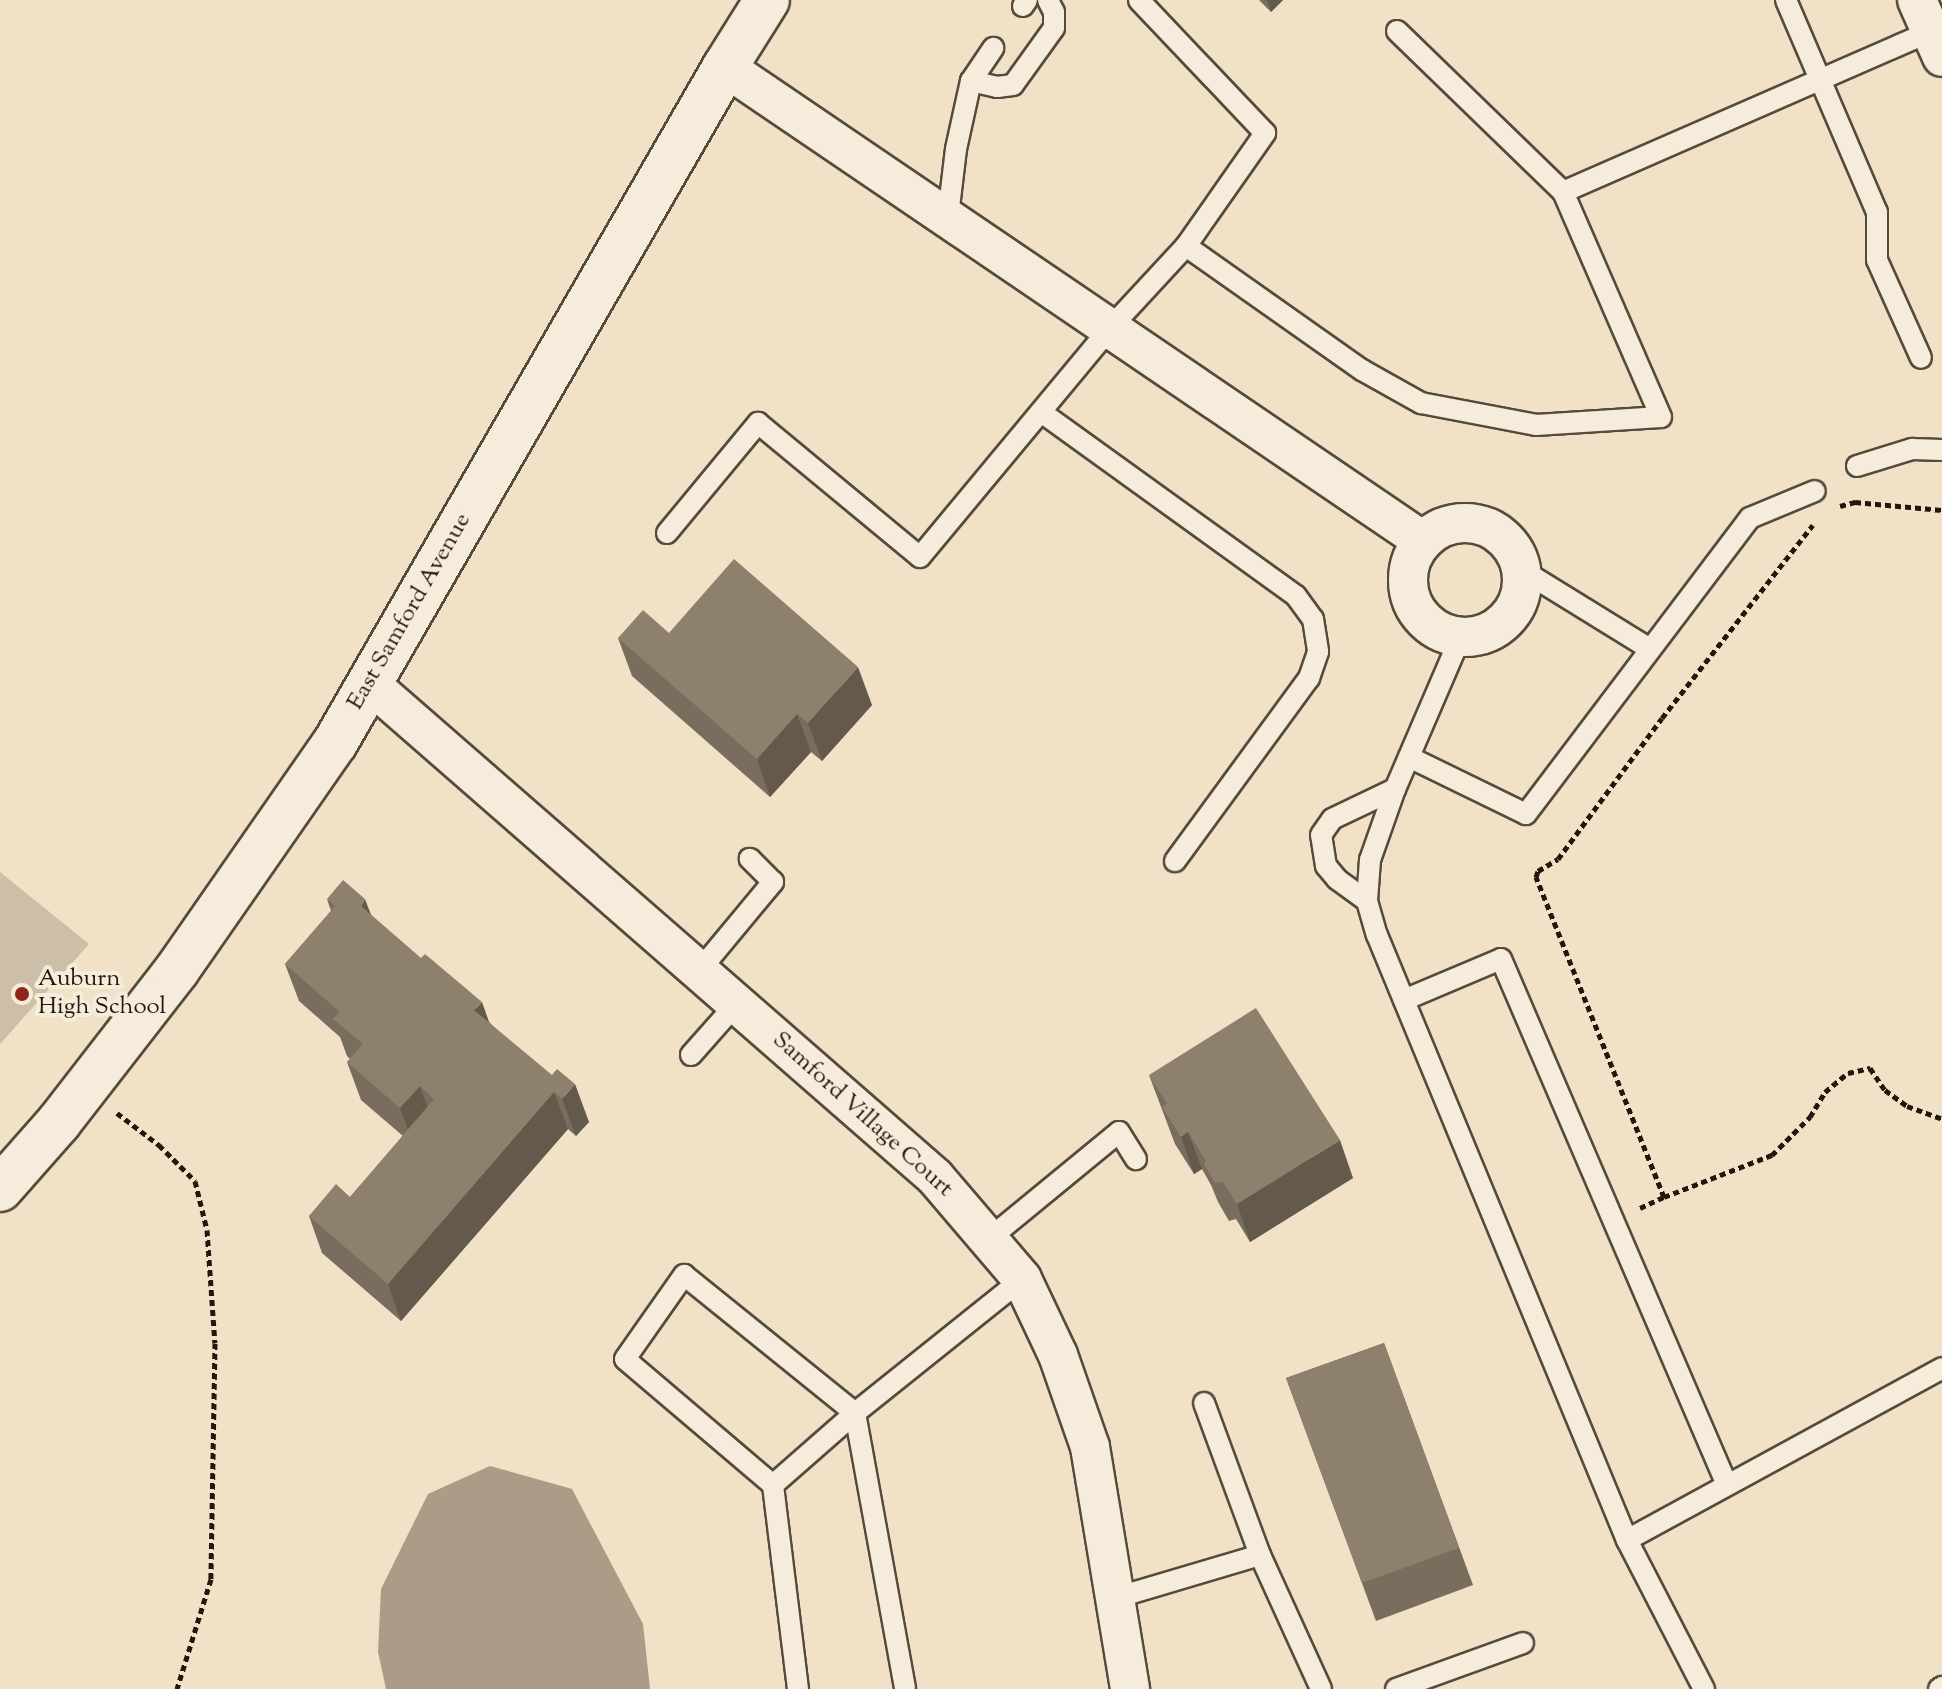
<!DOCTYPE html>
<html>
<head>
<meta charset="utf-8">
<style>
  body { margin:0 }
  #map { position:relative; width:1942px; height:1689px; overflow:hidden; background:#f0e1c7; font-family:"Sorts Mill Goudy",serif }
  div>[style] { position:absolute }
  .green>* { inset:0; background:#cdbfa7 }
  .water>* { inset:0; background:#aa9c87 }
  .path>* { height:5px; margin-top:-2.5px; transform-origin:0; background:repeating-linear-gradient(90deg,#22170c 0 6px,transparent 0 10px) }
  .roads { filter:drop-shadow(2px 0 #564a3b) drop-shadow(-2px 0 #564a3b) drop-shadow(0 2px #564a3b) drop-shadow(0 -2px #564a3b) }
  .service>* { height:20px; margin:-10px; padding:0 10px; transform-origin:10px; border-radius:10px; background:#f5ecdb }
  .minor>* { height:38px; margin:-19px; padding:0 19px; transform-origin:19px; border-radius:19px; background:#f5ecdb }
  .minor>.ring { margin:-19px; padding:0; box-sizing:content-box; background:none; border:38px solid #f5ecdb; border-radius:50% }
  .tertiary>* { height:44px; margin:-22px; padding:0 22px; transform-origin:22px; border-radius:22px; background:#f5ecdb }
  .wall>* { inset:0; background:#796e5e }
  .shaded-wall>* { inset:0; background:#635a4c }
  .building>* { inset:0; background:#8d806d }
  .dots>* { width:22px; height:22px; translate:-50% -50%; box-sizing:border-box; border:4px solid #f5ecdb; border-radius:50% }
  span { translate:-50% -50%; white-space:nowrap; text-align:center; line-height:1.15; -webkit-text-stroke:8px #f5ecdb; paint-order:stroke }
  .street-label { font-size:24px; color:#22170c }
  .poi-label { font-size:24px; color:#22170c }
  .left { translate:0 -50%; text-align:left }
</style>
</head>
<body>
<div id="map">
  <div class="green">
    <i style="clip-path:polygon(0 872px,89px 944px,0 1044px)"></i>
  </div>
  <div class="water">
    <i style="clip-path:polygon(490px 1466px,572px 1489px,643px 1624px,650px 1689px,386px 1689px,378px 1652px,381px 1589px,428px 1494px)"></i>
  </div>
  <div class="path">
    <i style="left:1840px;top:506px;width:16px;rotate:-15deg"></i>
    <i style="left:1855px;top:502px;width:87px;rotate:5.3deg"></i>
    <i style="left:117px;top:1113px;width:53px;rotate:37.3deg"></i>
    <i style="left:159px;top:1145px;width:51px;rotate:45deg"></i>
    <i style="left:195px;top:1181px;width:50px;rotate:76.2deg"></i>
    <i style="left:207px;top:1230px;width:113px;rotate:86deg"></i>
    <i style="left:215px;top:1343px;width:236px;rotate:91deg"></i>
    <i style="left:211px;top:1579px;width:115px;rotate:107.2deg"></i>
    <i style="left:1664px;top:1197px;width:116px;rotate:-21.3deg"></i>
    <i style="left:1772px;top:1155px;width:54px;rotate:-45deg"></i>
    <i style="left:1810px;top:1117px;width:29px;rotate:-59deg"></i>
    <i style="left:1825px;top:1092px;width:30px;rotate:-40deg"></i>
    <i style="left:1848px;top:1073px;width:23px;rotate:-13deg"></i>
    <i style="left:1870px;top:1068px;width:27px;rotate:56deg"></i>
    <i style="left:1885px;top:1090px;width:27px;rotate:36deg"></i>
    <i style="left:1907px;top:1106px;width:37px;rotate:20deg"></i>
    <i style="left:1640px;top:1208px;width:26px;rotate:-25deg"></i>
    <i style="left:1664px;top:1197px;width:345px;rotate:-111.8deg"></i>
    <i style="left:1536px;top:877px;width:6px;rotate:-72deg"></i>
    <i style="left:1538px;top:871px;width:23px;rotate:-31deg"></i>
    <i style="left:1558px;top:859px;width:175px;rotate:-53.6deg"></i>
    <i style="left:1662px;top:718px;width:245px;rotate:-52deg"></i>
  </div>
  <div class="roads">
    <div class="service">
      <i style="left:1786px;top:0;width:231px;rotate:66.8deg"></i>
      <i style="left:1877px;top:212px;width:48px;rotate:90deg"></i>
      <i style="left:1877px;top:260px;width:107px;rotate:65.8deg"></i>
      <i style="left:1023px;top:6px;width:7px;rotate:-56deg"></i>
      <i style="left:1397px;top:31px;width:231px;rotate:44.1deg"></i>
      <i style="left:1563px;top:192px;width:402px;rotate:-23.6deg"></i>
      <i style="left:971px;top:81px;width:27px;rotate:13deg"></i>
      <i style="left:997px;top:87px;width:16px;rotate:-7deg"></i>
      <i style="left:1013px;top:85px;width:70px;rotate:-54.3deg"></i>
      <i style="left:1054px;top:28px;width:16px;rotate:-90deg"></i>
      <i style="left:1054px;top:12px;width:13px;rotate:-117deg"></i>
      <i style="left:948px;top:216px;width:67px;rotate:-83.2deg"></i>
      <i style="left:956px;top:149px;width:70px;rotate:-77.6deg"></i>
      <i style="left:971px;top:81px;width:40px;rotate:-56deg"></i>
      <i style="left:1186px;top:246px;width:215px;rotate:35.2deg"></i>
      <i style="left:1362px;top:370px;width:68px;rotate:29.2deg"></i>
      <i style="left:1421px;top:403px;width:117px;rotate:10.8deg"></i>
      <i style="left:1536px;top:425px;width:125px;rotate:-3.7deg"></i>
      <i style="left:1661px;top:417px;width:245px;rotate:-113.5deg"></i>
      <i style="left:1041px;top:412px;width:314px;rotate:35.8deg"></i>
      <i style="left:1296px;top:596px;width:29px;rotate:54deg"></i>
      <i style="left:1313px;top:619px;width:33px;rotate:81deg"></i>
      <i style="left:1318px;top:652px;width:28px;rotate:109deg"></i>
      <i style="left:1309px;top:678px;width:227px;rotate:126.2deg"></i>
      <i style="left:1857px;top:466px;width:58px;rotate:-17.2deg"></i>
      <i style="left:1912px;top:449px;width:30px;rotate:2deg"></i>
      <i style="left:667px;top:533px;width:143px;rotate:-50.4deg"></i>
      <i style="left:758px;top:423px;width:210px;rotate:39.6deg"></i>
      <i style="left:920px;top:557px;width:298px;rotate:-50.3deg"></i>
      <i style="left:1110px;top:328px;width:112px;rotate:-47.2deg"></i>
      <i style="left:1186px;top:246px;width:138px;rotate:-55deg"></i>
      <i style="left:1265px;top:133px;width:183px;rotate:-133.5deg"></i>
      <i style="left:1522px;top:570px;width:150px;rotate:31.7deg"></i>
      <i style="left:1461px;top:636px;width:167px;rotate:113.3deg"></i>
      <i style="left:1395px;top:789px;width:75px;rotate:109.4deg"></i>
      <i style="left:1370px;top:860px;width:41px;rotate:94.2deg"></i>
      <i style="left:1367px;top:901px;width:35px;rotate:74deg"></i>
      <i style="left:1377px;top:935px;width:655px;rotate:67.55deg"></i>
      <i style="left:1627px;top:1540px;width:168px;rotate:62.7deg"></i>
      <i style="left:1409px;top:757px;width:130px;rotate:26deg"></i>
      <i style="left:1526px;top:814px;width:371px;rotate:-52.9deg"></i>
      <i style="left:1750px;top:518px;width:70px;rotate:-22.6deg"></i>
      <i style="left:1367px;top:901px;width:37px;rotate:-144deg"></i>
      <i style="left:1337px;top:879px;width:17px;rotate:-130deg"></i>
      <i style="left:1326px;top:866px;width:31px;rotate:-99deg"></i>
      <i style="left:1321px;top:835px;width:19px;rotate:-55deg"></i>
      <i style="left:1332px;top:819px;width:70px;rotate:-25.5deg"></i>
      <i style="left:699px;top:971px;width:116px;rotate:-50.3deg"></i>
      <i style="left:773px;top:882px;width:33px;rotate:-135deg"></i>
      <i style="left:1404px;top:1000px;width:105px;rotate:-22.9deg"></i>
      <i style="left:1501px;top:959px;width:572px;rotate:66.75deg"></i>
      <i style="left:691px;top:1055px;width:69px;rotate:-48.5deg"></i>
      <i style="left:990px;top:1238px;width:167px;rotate:-39.4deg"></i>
      <i style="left:1119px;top:1132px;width:32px;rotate:58deg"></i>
      <i style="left:773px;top:1485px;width:194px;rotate:-139.6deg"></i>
      <i style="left:625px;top:1359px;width:103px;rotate:-54.9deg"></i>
      <i style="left:684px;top:1275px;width:220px;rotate:38.9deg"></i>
      <i style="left:855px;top:1413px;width:280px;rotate:79.7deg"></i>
      <i style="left:1627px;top:1540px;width:359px;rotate:-28.6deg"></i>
      <i style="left:1260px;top:1555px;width:147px;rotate:65.5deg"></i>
      <i style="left:1115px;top:1598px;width:151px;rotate:-16.5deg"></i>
      <i style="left:1260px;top:1555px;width:162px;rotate:-110.2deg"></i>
      <i style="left:798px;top:1689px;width:206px;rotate:-97deg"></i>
      <i style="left:773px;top:1485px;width:109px;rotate:-41.3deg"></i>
      <i style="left:855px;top:1413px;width:214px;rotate:-38.7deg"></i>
      <i style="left:1396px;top:1689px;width:135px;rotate:-19.9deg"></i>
      <i style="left:1939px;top:1689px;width:4px;rotate:-34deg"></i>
    </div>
    <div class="minor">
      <i style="left:1917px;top:0;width:62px;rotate:66.3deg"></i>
      <i style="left:725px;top:67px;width:844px;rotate:34.18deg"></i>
      <i class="ring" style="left:1408px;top:523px;width:76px;height:76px"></i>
      <i style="left:369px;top:683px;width:751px;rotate:41.11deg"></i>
      <i style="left:935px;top:1177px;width:134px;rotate:49.5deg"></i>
      <i style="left:1022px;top:1279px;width:84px;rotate:64.7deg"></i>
      <i style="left:1058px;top:1355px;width:97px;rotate:70.8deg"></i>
      <i style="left:1090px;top:1447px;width:245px;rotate:80.6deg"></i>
    </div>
    <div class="tertiary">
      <i style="left:0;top:1189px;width:89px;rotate:-48.6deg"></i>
      <i style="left:59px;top:1122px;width:192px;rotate:-52.2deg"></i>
      <i style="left:177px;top:970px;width:277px;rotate:-55.2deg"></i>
      <i style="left:335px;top:743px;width:780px;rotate:-60.02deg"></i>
      <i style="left:725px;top:67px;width:79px;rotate:-57.9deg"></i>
    </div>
  </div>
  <div class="wall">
    <i style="clip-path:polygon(1259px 0,1283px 0,1271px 12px)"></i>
    <i style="clip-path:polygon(669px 633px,872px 705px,822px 761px,811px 752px,770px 797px,632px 676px,618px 638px)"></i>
    <i style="clip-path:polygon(327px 899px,371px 915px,489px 1022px,589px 1122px,576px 1136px,568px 1129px,401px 1321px,322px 1253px,309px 1216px,350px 1197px,403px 1136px,361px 1100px,347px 1062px,350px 1059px,347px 1056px,340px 1037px,299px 1001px,285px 964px,331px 911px)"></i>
    <i style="clip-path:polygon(1149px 1075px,1353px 1178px,1250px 1242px,1236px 1219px,1229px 1221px,1218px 1202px,1211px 1185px,1202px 1169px,1194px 1174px,1175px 1144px)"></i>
    <i style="clip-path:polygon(1384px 1343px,1473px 1585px,1376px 1621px,1286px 1378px)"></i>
  </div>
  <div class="shaded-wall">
    <i style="clip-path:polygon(1267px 0,1283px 0,1271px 12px)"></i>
    <i style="clip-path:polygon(858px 667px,872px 705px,822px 761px,808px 723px)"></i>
    <i style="clip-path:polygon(797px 714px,811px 752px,770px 797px,757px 759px)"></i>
    <i style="clip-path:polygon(365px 899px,379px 936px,361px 906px)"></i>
    <i style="clip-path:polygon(482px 1002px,495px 1039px,474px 1010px)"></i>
    <i style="clip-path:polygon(575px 1084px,589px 1122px,576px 1136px,562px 1099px)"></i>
    <i style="clip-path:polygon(420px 1086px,433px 1123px,414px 1145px,400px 1108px)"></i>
    <i style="clip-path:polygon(554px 1092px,568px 1129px,401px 1321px,388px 1284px)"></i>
    <i style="clip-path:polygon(1188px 1132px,1202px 1169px,1194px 1174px,1181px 1137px)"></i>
    <i style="clip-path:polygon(1340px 1140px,1353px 1178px,1250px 1242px,1237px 1204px)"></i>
  </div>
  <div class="building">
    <i style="clip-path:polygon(734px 559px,858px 667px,808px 723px,797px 714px,757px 759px,618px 638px,643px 610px,669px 633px)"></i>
    <i style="clip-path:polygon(343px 880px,365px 899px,361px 906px,421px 958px,425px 954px,482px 1002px,474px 1010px,552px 1075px,557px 1069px,575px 1084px,562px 1099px,554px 1092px,388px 1284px,309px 1216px,336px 1184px,350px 1197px,434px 1099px,420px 1086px,400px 1108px,347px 1062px,363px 1044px,333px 1019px,340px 1012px,285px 964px,335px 906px,327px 899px)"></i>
    <i style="clip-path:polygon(1256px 1008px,1340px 1140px,1237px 1204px,1223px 1182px,1215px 1183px,1204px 1164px,1206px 1161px,1188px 1132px,1181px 1137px,1162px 1107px,1167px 1104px,1149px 1075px)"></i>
    <i style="clip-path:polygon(1384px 1343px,1459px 1548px,1362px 1583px,1286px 1378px)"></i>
  </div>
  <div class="dots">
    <i style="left:22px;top:994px;background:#8f2418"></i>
  </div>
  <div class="street-label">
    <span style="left:410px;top:612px;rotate:-60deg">East Samford Avenue</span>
    <span style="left:862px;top:1115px;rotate:42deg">Samford Village Court</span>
  </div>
  <div class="poi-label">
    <span class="left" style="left:38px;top:994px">Auburn<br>High School</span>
  </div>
</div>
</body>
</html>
